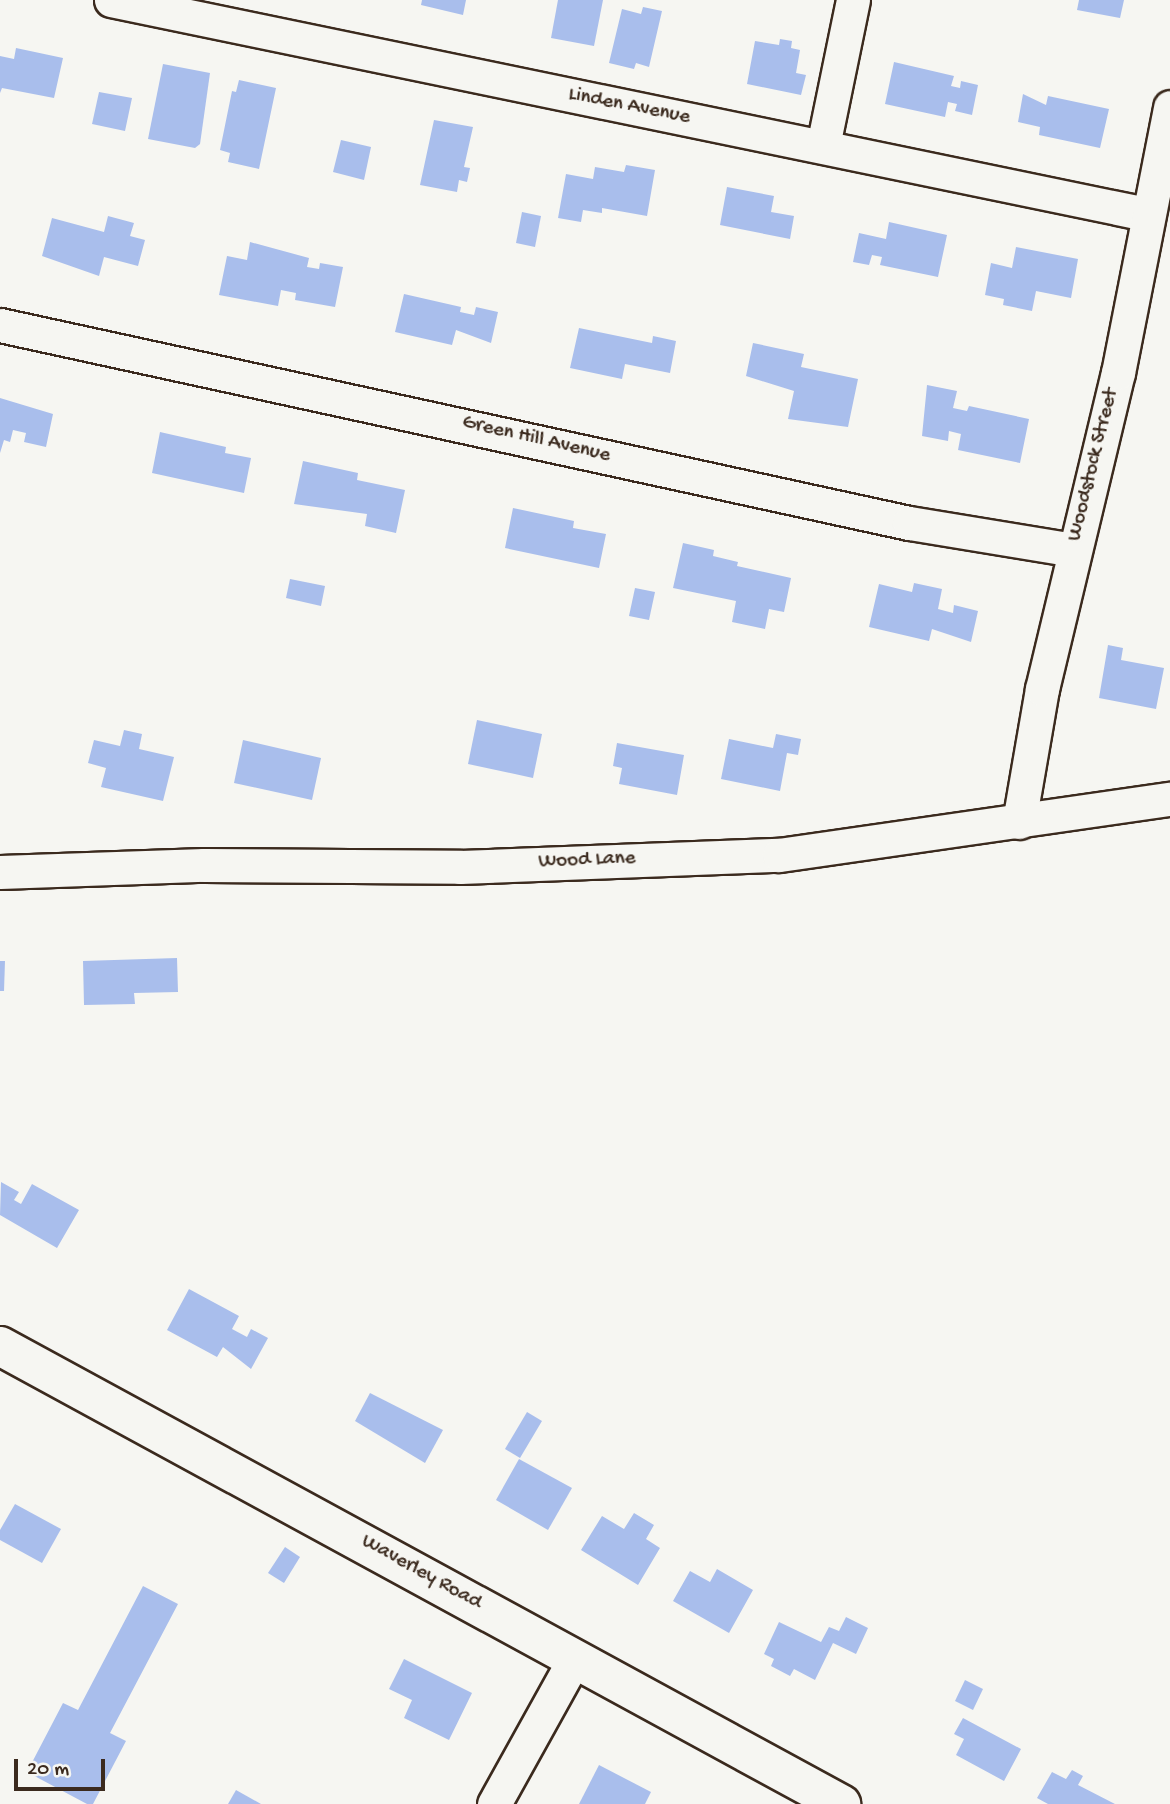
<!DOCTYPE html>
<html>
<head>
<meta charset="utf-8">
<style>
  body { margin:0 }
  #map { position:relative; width:1170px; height:1804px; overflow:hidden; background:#f6f6f2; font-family:"Gochi Hand",sans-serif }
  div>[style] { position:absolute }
  .building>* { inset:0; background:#a9beec }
  .roads { filter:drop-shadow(2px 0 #3b2a1e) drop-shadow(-2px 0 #3b2a1e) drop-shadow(0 2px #3b2a1e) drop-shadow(0 -2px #3b2a1e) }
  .minor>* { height:33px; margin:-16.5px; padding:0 16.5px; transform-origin:16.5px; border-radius:16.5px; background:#f6f6f2 }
  .secondary>* { height:38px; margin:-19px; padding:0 19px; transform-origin:19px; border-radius:19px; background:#f6f6f2 }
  span { translate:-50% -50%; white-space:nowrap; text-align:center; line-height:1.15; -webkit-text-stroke:5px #f6f6f2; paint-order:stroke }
  .street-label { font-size:21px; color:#3b2a1e }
  .scale { position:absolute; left:14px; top:1759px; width:91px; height:32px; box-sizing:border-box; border:4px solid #3b2a1e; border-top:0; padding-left:9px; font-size:21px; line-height:24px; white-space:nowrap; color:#3b2a1e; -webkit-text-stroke:5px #f6f6f2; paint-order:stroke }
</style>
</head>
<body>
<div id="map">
  <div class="building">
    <i style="clip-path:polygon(422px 0,466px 0,463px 15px,421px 5px)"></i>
    <i style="clip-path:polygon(558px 0,603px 0,594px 46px,551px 38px)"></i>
    <i style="clip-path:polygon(1079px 0,1124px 0,1120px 18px,1077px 10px)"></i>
    <i style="clip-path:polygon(643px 7px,662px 11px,649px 67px,636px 63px,634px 69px,609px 63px,622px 9px,641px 14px)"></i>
    <i style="clip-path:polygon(780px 39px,792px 41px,791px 48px,800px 50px,796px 73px,806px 75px,801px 95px,747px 84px,755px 41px,779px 45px)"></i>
    <i style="clip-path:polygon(16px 48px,63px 58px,54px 98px,2px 88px,0 93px,0 56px,14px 59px)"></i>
    <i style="clip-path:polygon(894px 62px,954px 76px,951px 86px,960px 88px,961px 81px,978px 85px,972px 115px,955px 111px,957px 104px,948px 102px,945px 117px,885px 104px)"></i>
    <i style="clip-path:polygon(163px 64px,210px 73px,200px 144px,195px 148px,148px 139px)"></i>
    <i style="clip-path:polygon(239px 80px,276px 88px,259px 169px,228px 162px,230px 153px,220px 150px,232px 91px,236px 92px)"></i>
    <i style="clip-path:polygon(99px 92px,132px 98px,125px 131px,92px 124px)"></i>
    <i style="clip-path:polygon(1023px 94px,1046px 105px,1048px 96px,1109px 109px,1100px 148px,1039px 135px,1040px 127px,1018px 122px)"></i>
    <i style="clip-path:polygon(434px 120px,473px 127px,464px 167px,470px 168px,467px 182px,459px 180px,457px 192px,420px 185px)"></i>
    <i style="clip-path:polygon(341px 140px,371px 147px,364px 180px,333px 172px)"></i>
    <i style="clip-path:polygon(626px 165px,655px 170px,647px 216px,602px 208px,602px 213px,583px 210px,581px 222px,558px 218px,566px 174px,593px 179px,595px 167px,624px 172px)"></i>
    <i style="clip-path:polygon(727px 187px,774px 196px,771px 212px,794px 216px,790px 239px,720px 225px)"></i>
    <i style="clip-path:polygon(522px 212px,541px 216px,535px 247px,516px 243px)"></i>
    <i style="clip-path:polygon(108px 216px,134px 223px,130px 236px,145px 240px,138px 266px,104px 257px,99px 276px,42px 256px,52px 218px,104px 232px)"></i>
    <i style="clip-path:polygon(889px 222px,947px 235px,938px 277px,880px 265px,882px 257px,872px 255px,869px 265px,853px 262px,859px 233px,886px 239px)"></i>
    <i style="clip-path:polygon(250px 242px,309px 258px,307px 267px,319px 269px,320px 263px,343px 267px,335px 307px,295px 300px,296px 293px,281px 290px,278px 306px,219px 295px,227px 256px,247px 260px)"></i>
    <i style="clip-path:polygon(1016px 247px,1078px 259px,1071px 298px,1036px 291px,1032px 311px,1003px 305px,1004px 299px,985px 295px,991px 263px,1012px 268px)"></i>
    <i style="clip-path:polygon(404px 294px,461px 307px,460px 312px,474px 315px,476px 307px,498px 312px,491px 343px,456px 330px,452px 345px,395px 332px)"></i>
    <i style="clip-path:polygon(579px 328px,652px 343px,653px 336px,676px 341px,670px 373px,625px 364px,622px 379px,570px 368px)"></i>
    <i style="clip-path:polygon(753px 343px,804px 354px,801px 367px,858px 379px,848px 427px,788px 419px,794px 391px,746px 376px)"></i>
    <i style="clip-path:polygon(927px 385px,957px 391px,953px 408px,967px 411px,969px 406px,1029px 419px,1020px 463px,958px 450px,961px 434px,949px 431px,948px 441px,922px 436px)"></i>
    <i style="clip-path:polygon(0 398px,53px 414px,46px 447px,24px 442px,26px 433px,13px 430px,10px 442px,4px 440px,0 453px)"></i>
    <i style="clip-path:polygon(160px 432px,226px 447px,225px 453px,251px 458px,244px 493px,152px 473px)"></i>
    <i style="clip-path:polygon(303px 461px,358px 473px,357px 480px,405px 490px,396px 533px,365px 526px,367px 514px,294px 504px)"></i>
    <i style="clip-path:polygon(513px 508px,574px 521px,573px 528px,606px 534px,599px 568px,505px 548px)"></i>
    <i style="clip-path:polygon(683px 543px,714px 550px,713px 556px,738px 562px,737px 566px,791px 578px,784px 612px,769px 609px,765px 629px,732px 622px,736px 601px,673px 588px)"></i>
    <i style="clip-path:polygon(290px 579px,325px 586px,321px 606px,286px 598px)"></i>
    <i style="clip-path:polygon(914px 583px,942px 589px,938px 609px,953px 613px,954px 605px,978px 611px,971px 642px,932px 629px,929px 641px,869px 627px,879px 584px,912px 592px)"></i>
    <i style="clip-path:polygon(635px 588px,655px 592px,649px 620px,629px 616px)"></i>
    <i style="clip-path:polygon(1108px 645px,1123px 648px,1121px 660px,1164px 668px,1156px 709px,1099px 698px)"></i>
    <i style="clip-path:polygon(477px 720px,542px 734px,533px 778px,468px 764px)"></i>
    <i style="clip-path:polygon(124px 730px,142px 734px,139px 749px,174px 757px,163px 801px,101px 787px,106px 768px,88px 763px,94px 740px,120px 746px)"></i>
    <i style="clip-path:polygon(776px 734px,801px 739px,798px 755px,787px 753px,780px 791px,721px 779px,729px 739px,773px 748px)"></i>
    <i style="clip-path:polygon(243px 740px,321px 758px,312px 800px,234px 783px)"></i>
    <i style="clip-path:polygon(617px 743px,684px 755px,677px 795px,619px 784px,622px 768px,613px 766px)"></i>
    <i style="clip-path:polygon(177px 958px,178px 992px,134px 993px,135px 1004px,84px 1005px,83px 961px)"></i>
    <i style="clip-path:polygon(0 961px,5px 961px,4px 991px,0 991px)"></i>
    <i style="clip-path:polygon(1px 1182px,19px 1192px,14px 1200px,21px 1204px,32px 1184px,79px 1210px,57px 1248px,0 1215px)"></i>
    <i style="clip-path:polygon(189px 1289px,239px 1316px,232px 1329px,247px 1337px,251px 1329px,268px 1338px,251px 1369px,223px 1347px,217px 1357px,167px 1330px)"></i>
    <i style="clip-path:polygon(370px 1393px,443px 1430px,425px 1463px,355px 1421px)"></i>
    <i style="clip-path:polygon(527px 1412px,542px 1421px,520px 1458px,505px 1449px)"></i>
    <i style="clip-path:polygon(519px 1459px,572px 1488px,548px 1530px,496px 1500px)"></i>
    <i style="clip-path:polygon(15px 1504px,61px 1529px,42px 1563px,0 1540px,0 1530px)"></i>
    <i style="clip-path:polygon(634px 1513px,654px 1525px,646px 1539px,660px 1548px,638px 1585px,581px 1550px,602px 1516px,624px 1529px)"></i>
    <i style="clip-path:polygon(285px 1547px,300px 1557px,284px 1583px,268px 1573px)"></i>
    <i style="clip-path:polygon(717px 1569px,753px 1590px,729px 1633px,673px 1601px,690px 1571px,710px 1582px)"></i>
    <i style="clip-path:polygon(143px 1586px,178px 1604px,110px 1733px,126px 1741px,93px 1804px,87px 1804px,27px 1772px,63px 1703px,78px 1710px)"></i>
    <i style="clip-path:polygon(846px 1617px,868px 1628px,856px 1654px,833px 1643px,815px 1680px,794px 1669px,790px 1676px,771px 1666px,774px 1659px,764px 1654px,779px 1622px,821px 1642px,829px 1627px,839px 1631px)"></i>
    <i style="clip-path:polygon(404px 1659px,472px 1693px,449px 1740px,404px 1718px,412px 1700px,389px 1689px)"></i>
    <i style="clip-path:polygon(965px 1680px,983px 1689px,973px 1710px,955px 1701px)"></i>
    <i style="clip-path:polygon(963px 1718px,1021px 1749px,1004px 1781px,956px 1755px,964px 1739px,954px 1734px)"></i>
    <i style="clip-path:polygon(599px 1765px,651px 1792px,645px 1804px,579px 1804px)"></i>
    <i style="clip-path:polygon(1072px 1770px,1083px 1776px,1078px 1785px,1115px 1804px,1048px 1804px,1037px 1798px,1052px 1772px,1066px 1779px)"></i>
    <i style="clip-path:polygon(236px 1790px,261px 1804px,228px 1804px)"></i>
  </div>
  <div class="roads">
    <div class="minor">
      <i style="left:111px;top:0;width:1057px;rotate:11.68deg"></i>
      <i style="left:823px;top:146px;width:149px;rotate:-78.4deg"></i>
      <i style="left:0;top:325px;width:930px;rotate:12.29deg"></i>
      <i style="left:909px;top:523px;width:166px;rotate:9.3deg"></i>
      <i style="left:1019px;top:822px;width:135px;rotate:-80.2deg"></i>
      <i style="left:1042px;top:689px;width:325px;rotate:-76.5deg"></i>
      <i style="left:1118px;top:373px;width:271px;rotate:-78.9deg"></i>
      <i style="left:0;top:872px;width:204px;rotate:-2deg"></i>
      <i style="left:204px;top:865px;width:256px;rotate:0.4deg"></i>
      <i style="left:460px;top:867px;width:319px;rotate:-2.2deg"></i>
      <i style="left:779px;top:855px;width:395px;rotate:-8.2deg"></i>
      <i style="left:494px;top:1804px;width:167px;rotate:-61deg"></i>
    </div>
    <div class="secondary">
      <i style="left:0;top:1346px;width:958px;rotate:28.57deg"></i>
    </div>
  </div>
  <div class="street-label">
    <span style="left:629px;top:107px;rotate:11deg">Linden Avenue</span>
    <span style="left:536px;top:440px;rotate:13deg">Green Hill Avenue</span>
    <span style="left:1094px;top:465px;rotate:-76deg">Woodstock Street</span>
    <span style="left:587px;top:861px;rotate:-2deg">Wood Lane</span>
    <span style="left:421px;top:1573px;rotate:29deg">Waverley Road</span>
  </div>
  <div class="scale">20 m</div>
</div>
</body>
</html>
